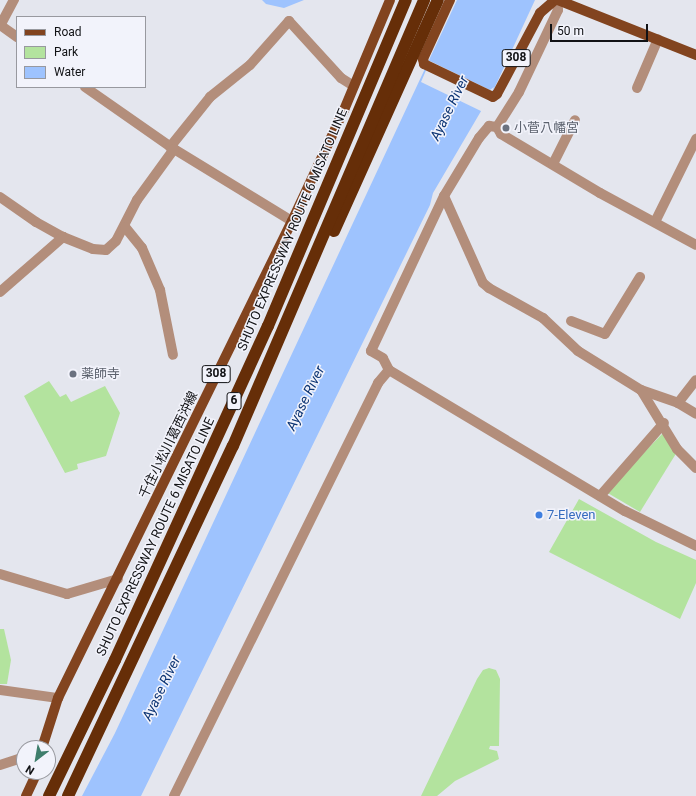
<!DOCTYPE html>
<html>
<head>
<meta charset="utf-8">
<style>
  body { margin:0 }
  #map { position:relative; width:696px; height:796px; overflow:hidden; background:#e4e6ee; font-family:Roboto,"Noto Sans JP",sans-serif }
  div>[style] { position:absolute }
  .green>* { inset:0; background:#b3e39e }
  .water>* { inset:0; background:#9ec3fe }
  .pier>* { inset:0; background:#e4e6ee }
  .minor>* { height:10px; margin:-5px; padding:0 5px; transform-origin:5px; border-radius:5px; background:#b38e7b }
  .primary>* { height:10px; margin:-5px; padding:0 5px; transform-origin:5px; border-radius:5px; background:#82441f }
  .motorway>* { height:12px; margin:-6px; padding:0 6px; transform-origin:6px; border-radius:6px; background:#662e08 }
  .dots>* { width:11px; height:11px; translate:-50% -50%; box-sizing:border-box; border:2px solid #f2f3fb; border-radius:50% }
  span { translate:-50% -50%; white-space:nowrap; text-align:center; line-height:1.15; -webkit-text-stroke:3px #f2f3fb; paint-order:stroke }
  .shield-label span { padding:1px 3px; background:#f2f3fb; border:1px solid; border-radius:3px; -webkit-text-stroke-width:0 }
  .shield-label { font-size:12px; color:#111215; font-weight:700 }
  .worship-label { font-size:13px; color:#5b616d }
  .left { translate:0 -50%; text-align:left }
  .street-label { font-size:13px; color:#111215 }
  .shop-label { font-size:13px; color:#366cbe }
  .water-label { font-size:14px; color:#0e3675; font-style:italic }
  .legend { position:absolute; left:16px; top:16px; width:130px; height:72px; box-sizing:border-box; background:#f2f3fb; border:1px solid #98999f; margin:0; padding:5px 7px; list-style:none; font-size:12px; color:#111215 }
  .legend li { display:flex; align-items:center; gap:8px; height:20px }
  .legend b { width:20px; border:1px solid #98999f }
  .north { position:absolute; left:16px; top:740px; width:40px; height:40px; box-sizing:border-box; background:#f2f3fb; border:1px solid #98999f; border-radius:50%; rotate:211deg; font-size:11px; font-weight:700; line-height:16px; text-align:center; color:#111215 }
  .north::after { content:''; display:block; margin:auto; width:14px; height:18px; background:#3f7e6c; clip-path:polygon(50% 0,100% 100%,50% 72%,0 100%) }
  .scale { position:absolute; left:550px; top:24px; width:98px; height:18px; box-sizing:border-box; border:2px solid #111215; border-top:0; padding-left:5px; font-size:12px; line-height:14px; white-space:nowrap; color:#111215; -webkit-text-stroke:3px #f2f3fb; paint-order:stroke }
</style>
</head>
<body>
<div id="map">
  <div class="green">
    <i style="clip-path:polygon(49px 381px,60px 397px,66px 394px,71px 402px,105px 386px,120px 413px,106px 456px,77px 464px,78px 469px,65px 473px,24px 396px)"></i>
    <i style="clip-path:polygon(663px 433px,677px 452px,640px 512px,606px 492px)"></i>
    <i style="clip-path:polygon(579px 499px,656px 542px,696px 560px,696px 583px,680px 619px,549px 552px)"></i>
    <i style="clip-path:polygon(0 629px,4px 629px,11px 660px,7px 684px,0 684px)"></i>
    <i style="clip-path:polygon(489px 668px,496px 670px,500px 679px,499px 746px,490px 746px,489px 749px,497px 751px,499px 759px,455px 781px,437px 796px,421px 796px,477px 679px,483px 670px)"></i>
  </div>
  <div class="water">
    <i style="clip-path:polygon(262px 0,304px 0,284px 8px,266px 4px)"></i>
    <i style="clip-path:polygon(457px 0,535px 0,494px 89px,433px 193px,430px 205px,141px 796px,82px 796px,115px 733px)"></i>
  </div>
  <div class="pier">
    <i style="clip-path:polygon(430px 61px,490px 90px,494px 87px,483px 112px,421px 82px)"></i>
  </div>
  <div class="minor">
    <i style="left:0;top:25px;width:21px;rotate:35deg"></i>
    <i style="left:0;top:26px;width:30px;rotate:-62deg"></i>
    <i style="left:85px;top:87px;width:108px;rotate:34.9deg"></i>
    <i style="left:174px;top:149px;width:138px;rotate:31.4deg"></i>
    <i style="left:637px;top:88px;width:53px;rotate:-66.8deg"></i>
    <i style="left:497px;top:127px;width:8px;rotate:60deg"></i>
    <i style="left:501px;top:134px;width:115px;rotate:30.8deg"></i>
    <i style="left:600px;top:193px;width:109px;rotate:28.4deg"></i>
    <i style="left:170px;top:147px;width:64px;rotate:-51.3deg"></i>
    <i style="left:210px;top:97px;width:51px;rotate:-38.7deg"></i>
    <i style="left:250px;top:65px;width:59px;rotate:-48.4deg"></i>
    <i style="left:289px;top:21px;width:77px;rotate:47.6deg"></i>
    <i style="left:341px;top:78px;width:15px;rotate:32deg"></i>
    <i style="left:553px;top:164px;width:49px;rotate:-63.4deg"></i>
    <i style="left:444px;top:196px;width:95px;rotate:65.9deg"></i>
    <i style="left:483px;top:283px;width:8px;rotate:40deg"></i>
    <i style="left:489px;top:288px;width:62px;rotate:29.1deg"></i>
    <i style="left:543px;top:318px;width:48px;rotate:43.3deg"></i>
    <i style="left:578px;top:351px;width:74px;rotate:31.8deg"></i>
    <i style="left:641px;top:390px;width:39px;rotate:19deg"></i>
    <i style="left:678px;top:403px;width:21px;rotate:31deg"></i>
    <i style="left:0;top:197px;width:44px;rotate:34.8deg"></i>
    <i style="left:36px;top:222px;width:31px;rotate:29deg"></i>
    <i style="left:63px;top:237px;width:32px;rotate:22deg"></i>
    <i style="left:93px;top:249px;width:13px;rotate:4deg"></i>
    <i style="left:106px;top:250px;width:13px;rotate:-42deg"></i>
    <i style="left:116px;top:241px;width:46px;rotate:-62.9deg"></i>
    <i style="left:137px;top:200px;width:63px;rotate:-54deg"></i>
    <i style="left:655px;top:222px;width:93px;rotate:-63.7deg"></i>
    <i style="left:125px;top:227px;width:27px;rotate:51deg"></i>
    <i style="left:142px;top:248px;width:46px;rotate:66.8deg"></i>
    <i style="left:160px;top:290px;width:66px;rotate:78.7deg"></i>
    <i style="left:0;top:292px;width:84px;rotate:-41.1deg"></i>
    <i style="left:571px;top:321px;width:36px;rotate:21deg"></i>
    <i style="left:605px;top:334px;width:67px;rotate:-58.4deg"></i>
    <i style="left:389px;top:370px;width:13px;rotate:-117deg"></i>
    <i style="left:383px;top:358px;width:14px;rotate:-150deg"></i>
    <i style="left:371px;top:351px;width:171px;rotate:-64.8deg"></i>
    <i style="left:444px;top:196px;width:68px;rotate:-58.9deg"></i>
    <i style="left:479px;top:138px;width:16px;rotate:-50deg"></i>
    <i style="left:489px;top:126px;width:8px;rotate:7deg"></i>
    <i style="left:497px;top:127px;width:41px;rotate:-57.8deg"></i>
    <i style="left:519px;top:92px;width:91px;rotate:-64.6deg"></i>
    <i style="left:558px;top:10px;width:10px;rotate:-101deg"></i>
    <i style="left:641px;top:390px;width:69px;rotate:58.6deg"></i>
    <i style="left:677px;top:449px;width:27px;rotate:45deg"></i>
    <i style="left:678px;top:403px;width:29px;rotate:-52deg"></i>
    <i style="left:600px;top:496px;width:97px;rotate:-48.8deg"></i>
    <i style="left:0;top:574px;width:70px;rotate:16.6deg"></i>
    <i style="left:67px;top:594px;width:53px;rotate:-16.4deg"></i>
    <i style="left:0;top:690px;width:59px;rotate:7.9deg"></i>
    <i style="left:0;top:765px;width:25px;rotate:-18deg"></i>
    <i style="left:174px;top:796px;width:461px;rotate:-63.7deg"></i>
    <i style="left:378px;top:383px;width:17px;rotate:-50deg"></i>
    <i style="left:389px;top:370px;width:275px;rotate:30.9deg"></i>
    <i style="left:625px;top:511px;width:79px;rotate:26.2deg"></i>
  </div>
  <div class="primary">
    <i style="left:450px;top:0;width:65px;rotate:114.6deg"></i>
    <i style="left:423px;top:59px;width:5px;rotate:79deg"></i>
    <i style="left:424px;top:64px;width:76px;rotate:25.6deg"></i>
    <i style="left:493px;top:97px;width:5px;rotate:-37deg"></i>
    <i style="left:497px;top:94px;width:92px;rotate:-62deg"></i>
    <i style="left:540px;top:13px;width:20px;rotate:-41deg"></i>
    <i style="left:558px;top:0;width:149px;rotate:21.7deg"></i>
    <i style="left:42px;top:748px;width:52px;rotate:-72.3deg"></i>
    <i style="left:58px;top:698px;width:531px;rotate:-63.87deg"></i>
    <i style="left:292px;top:221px;width:123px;rotate:-64.9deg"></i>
    <i style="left:344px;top:110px;width:119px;rotate:-67.3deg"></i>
    <i style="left:26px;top:796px;width:26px;rotate:-65deg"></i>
  </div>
  <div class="motorway">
    <i style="left:334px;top:231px;width:253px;rotate:-65.8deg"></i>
    <i style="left:49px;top:796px;width:151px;rotate:-64.1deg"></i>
    <i style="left:115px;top:660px;width:367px;rotate:-65.4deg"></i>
    <i style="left:268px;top:326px;width:354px;rotate:-67.1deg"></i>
    <i style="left:68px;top:796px;width:387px;rotate:-64.8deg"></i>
    <i style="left:233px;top:446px;width:485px;rotate:-66.8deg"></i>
  </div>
  <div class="dots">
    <i style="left:506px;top:128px;background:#6b7280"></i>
    <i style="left:73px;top:374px;background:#6b7280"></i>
    <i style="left:539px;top:515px;background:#3f7fe0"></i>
  </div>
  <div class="shield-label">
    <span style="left:516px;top:58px">308</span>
    <span style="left:216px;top:374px">308</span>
    <span style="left:234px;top:401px">6</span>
  </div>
  <div class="worship-label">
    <span class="left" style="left:514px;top:128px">小菅八幡宮</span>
    <span class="left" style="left:81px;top:374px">薬師寺</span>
  </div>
  <div class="street-label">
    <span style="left:293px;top:230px;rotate:-67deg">SHUTO EXPRESSWAY ROUTE 6 MISATO LINE</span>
    <span style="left:169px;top:445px;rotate:-64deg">千住小松川葛西沖線</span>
    <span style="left:156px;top:537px;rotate:-65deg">SHUTO EXPRESSWAY ROUTE 6 MISATO LINE</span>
  </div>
  <div class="shop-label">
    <span class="left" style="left:547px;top:515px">7-Eleven</span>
  </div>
  <div class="water-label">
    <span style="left:449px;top:108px;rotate:-64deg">Ayase River</span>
    <span style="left:305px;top:398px;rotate:-64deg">Ayase River</span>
    <span style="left:161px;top:688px;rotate:-64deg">Ayase River</span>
  </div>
  <ul class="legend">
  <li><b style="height:5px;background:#82441f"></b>Road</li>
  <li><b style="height:11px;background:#b3e39e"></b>Park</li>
  <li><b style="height:11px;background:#9ec3fe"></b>Water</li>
  </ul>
  <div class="north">N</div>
  <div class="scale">50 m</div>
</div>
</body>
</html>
